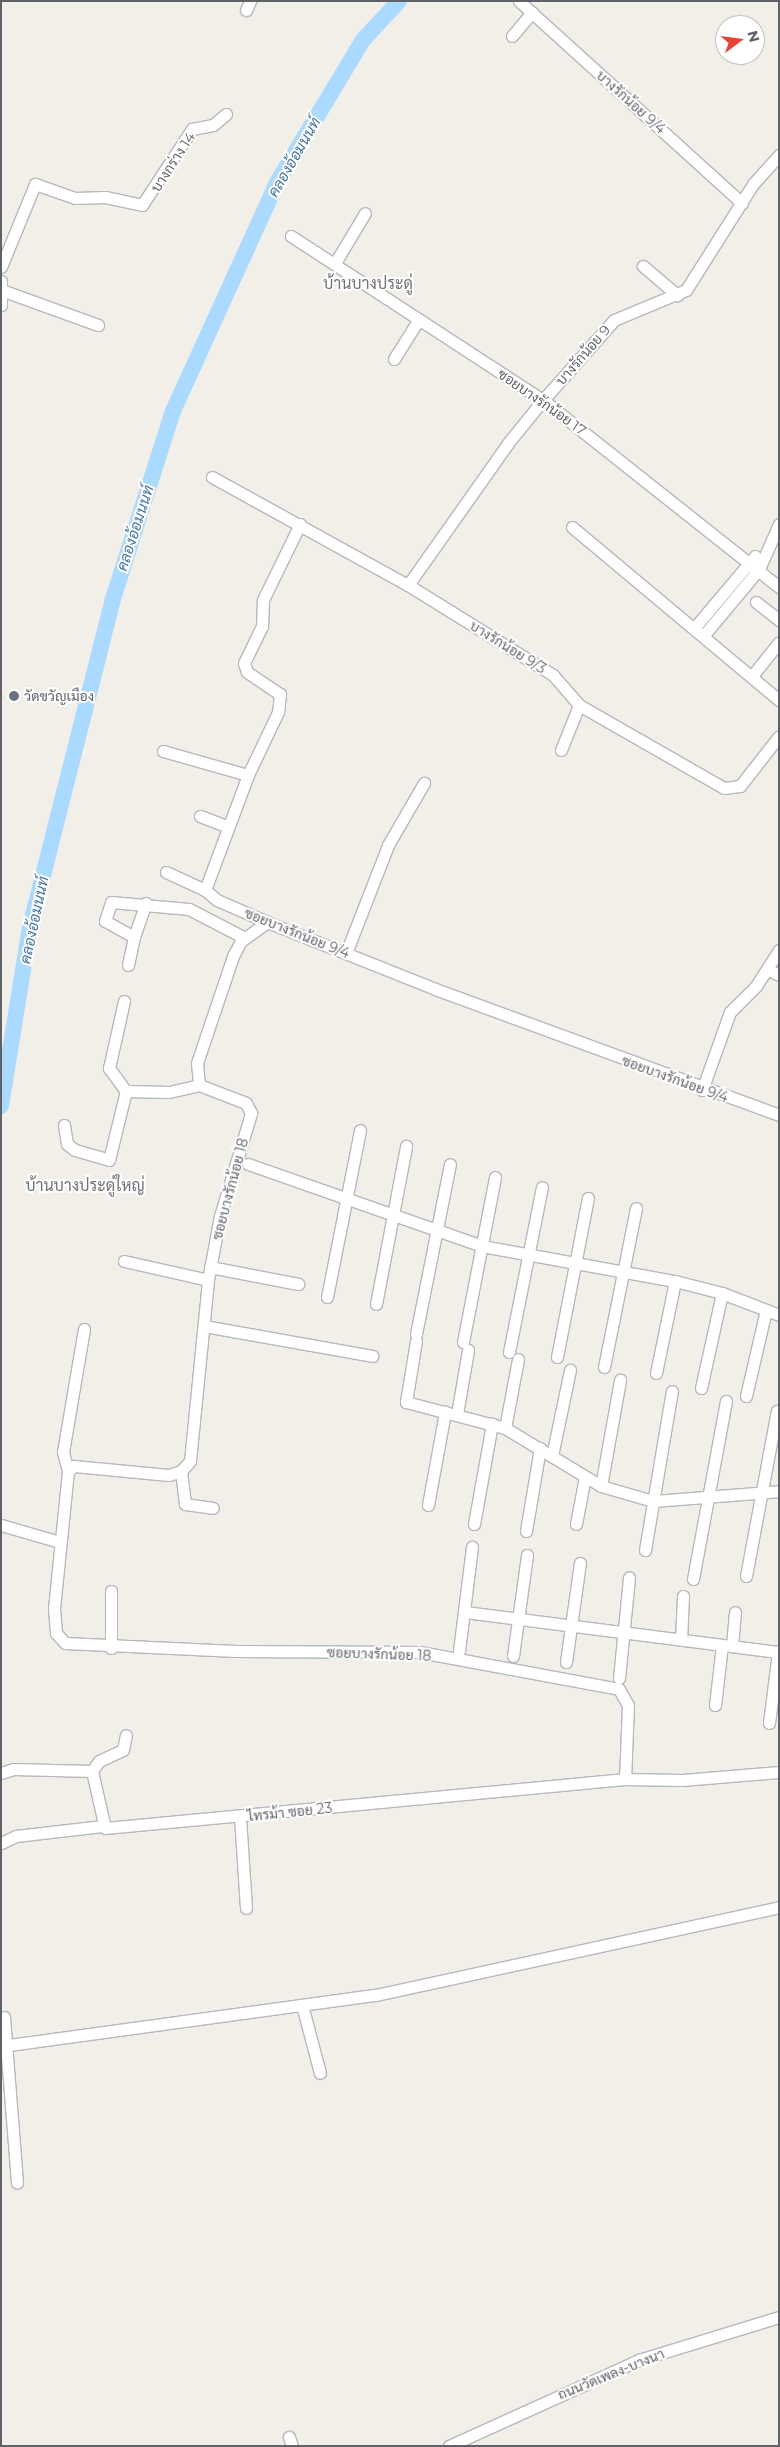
<!DOCTYPE html>
<html>
<head>
<meta charset="utf-8">
<style>
  body { margin:0 }
  #map { position:relative; width:780px; height:2447px; overflow:hidden; background:#f1efe8; font-family:Montserrat,Sarabun,sans-serif }
  div>[style] { position:absolute }
  .river>* { height:16px; margin:-8px; padding:0 8px; transform-origin:8px; border-radius:8px; background:#aadaff }
  .roads { filter:drop-shadow(1px 0 #b5b8bc) drop-shadow(-1px 0 #b5b8bc) drop-shadow(0 1px #b5b8bc) drop-shadow(0 -1px #b5b8bc) }
  .minor>* { height:11px; margin:-5.5px; padding:0 5.5px; transform-origin:5.5px; border-radius:5.5px; background:#fff }
  .dots>* { width:14px; height:14px; translate:-50% -50%; box-sizing:border-box; border:2px solid #fff; border-radius:50% }
  span { translate:-50% -50%; white-space:nowrap; text-align:center; line-height:1.15; -webkit-text-stroke:4px #fff; paint-order:stroke }
  .street-label { font-size:14px; color:#5f6368 }
  .worship-label { font-size:14px; color:#5b616d }
  .left { translate:0 -50%; text-align:left }
  .water-label { font-size:15px; color:#4174aa; font-style:italic }
  .quarter-label { font-size:16px; color:#70757a }
  .frame { position:absolute; inset:0; border:2px solid #5f6368; pointer-events:none }
  .north { position:absolute; left:715px; top:15px; width:50px; height:50px; box-sizing:border-box; background:#fff; border:1px solid #bfc1c3; border-radius:50%; rotate:75deg; font-size:14px; font-weight:700; line-height:20px; text-align:center; color:#5f6368 }
  .north::after { content:''; display:block; margin:auto; width:18px; height:22px; background:#ea4335; clip-path:polygon(50% 0,100% 100%,50% 72%,0 100%) }
</style>
</head>
<body>
<div id="map">
  <div class="river">
    <i style="left:1px;top:1106px;width:181px;rotate:-80.8deg"></i>
    <i style="left:30px;top:927px;width:335px;rotate:-75.8deg"></i>
    <i style="left:112px;top:602px;width:201px;rotate:-72.3deg"></i>
    <i style="left:173px;top:411px;width:253px;rotate:-65.5deg"></i>
    <i style="left:278px;top:181px;width:165px;rotate:-58.9deg"></i>
    <i style="left:363px;top:40px;width:53px;rotate:-47.3deg"></i>
  </div>
  <div class="roads">
    <div class="minor">
      <i style="left:519px;top:1px;width:301px;rotate:42.2deg"></i>
      <i style="left:246px;top:10px;width:10px;rotate:-66deg"></i>
      <i style="left:512px;top:36px;width:31px;rotate:-50deg"></i>
      <i style="left:291px;top:236px;width:301px;rotate:33.1deg"></i>
      <i style="left:543px;top:400px;width:301px;rotate:38.4deg"></i>
      <i style="left:335px;top:263px;width:58px;rotate:-59deg"></i>
      <i style="left:643px;top:266px;width:45px;rotate:40.5deg"></i>
      <i style="left:1px;top:267px;width:90px;rotate:-67.7deg"></i>
      <i style="left:35px;top:184px;width:42px;rotate:19.3deg"></i>
      <i style="left:75px;top:198px;width:30px;rotate:-2deg"></i>
      <i style="left:105px;top:197px;width:38px;rotate:12deg"></i>
      <i style="left:142px;top:205px;width:91px;rotate:-56.7deg"></i>
      <i style="left:192px;top:129px;width:21px;rotate:-11deg"></i>
      <i style="left:213px;top:125px;width:17px;rotate:-40deg"></i>
      <i style="left:1px;top:281px;width:24px;rotate:90deg"></i>
      <i style="left:4px;top:291px;width:100px;rotate:19.9deg"></i>
      <i style="left:394px;top:359px;width:47px;rotate:-58deg"></i>
      <i style="left:212px;top:477px;width:224px;rotate:28.9deg"></i>
      <i style="left:408px;top:585px;width:171px;rotate:31.8deg"></i>
      <i style="left:553px;top:675px;width:40px;rotate:49deg"></i>
      <i style="left:579px;top:705px;width:167px;rotate:29.8deg"></i>
      <i style="left:724px;top:788px;width:16px;rotate:-7deg"></i>
      <i style="left:740px;top:786px;width:63px;rotate:-52deg"></i>
      <i style="left:300px;top:524px;width:85px;rotate:116deg"></i>
      <i style="left:263px;top:600px;width:26px;rotate:92deg"></i>
      <i style="left:262px;top:626px;width:41px;rotate:115.9deg"></i>
      <i style="left:244px;top:663px;width:9px;rotate:72deg"></i>
      <i style="left:247px;top:672px;width:40px;rotate:34deg"></i>
      <i style="left:280px;top:694px;width:18px;rotate:96deg"></i>
      <i style="left:278px;top:712px;width:70px;rotate:115.5deg"></i>
      <i style="left:248px;top:775px;width:123px;rotate:110.5deg"></i>
      <i style="left:205px;top:890px;width:16px;rotate:40deg"></i>
      <i style="left:217px;top:900px;width:55px;rotate:23.7deg"></i>
      <i style="left:267px;top:922px;width:181px;rotate:21.7deg"></i>
      <i style="left:435px;top:989px;width:366px;rotate:20.1deg"></i>
      <i style="left:572px;top:527px;width:270px;rotate:39.9deg"></i>
      <i style="left:408px;top:585px;width:174px;rotate:-54.8deg"></i>
      <i style="left:508px;top:443px;width:55px;rotate:-50.9deg"></i>
      <i style="left:543px;top:400px;width:107px;rotate:-48.4deg"></i>
      <i style="left:614px;top:320px;width:78px;rotate:-22.6deg"></i>
      <i style="left:686px;top:290px;width:125px;rotate:-57.7deg"></i>
      <i style="left:753px;top:184px;width:39px;rotate:-48deg"></i>
      <i style="left:756px;top:602px;width:29px;rotate:38deg"></i>
      <i style="left:695px;top:627px;width:93px;rotate:-49.8deg"></i>
      <i style="left:704px;top:635px;width:86px;rotate:-50.2deg"></i>
      <i style="left:759px;top:569px;width:49px;rotate:-66deg"></i>
      <i style="left:752px;top:676px;width:43px;rotate:-51.5deg"></i>
      <i style="left:561px;top:750px;width:48px;rotate:-68.2deg"></i>
      <i style="left:163px;top:751px;width:88px;rotate:15.8deg"></i>
      <i style="left:200px;top:816px;width:30px;rotate:21deg"></i>
      <i style="left:166px;top:872px;width:43px;rotate:24.8deg"></i>
      <i style="left:134px;top:937px;width:36px;rotate:-71deg"></i>
      <i style="left:346px;top:953px;width:116px;rotate:-68.7deg"></i>
      <i style="left:388px;top:845px;width:72px;rotate:-59.9deg"></i>
      <i style="left:128px;top:965px;width:29px;rotate:-78deg"></i>
      <i style="left:134px;top:937px;width:33px;rotate:-151deg"></i>
      <i style="left:105px;top:921px;width:20px;rotate:-72deg"></i>
      <i style="left:111px;top:902px;width:78px;rotate:5.1deg"></i>
      <i style="left:189px;top:909px;width:63px;rotate:27.4deg"></i>
      <i style="left:767px;top:969px;width:13px;rotate:27deg"></i>
      <i style="left:124px;top:1001px;width:69px;rotate:102.6deg"></i>
      <i style="left:109px;top:1068px;width:29px;rotate:54deg"></i>
      <i style="left:702px;top:1090px;width:83px;rotate:-70.3deg"></i>
      <i style="left:730px;top:1012px;width:37px;rotate:-45deg"></i>
      <i style="left:756px;top:986px;width:43px;rotate:-57.4deg"></i>
      <i style="left:64px;top:1125px;width:19px;rotate:81deg"></i>
      <i style="left:67px;top:1144px;width:10px;rotate:37deg"></i>
      <i style="left:75px;top:1150px;width:35px;rotate:16deg"></i>
      <i style="left:109px;top:1160px;width:71px;rotate:-76.2deg"></i>
      <i style="left:126px;top:1091px;width:43px;rotate:1.3deg"></i>
      <i style="left:169px;top:1092px;width:31px;rotate:-13deg"></i>
      <i style="left:248px;top:1164px;width:248px;rotate:19.3deg"></i>
      <i style="left:482px;top:1246px;width:196px;rotate:10.3deg"></i>
      <i style="left:675px;top:1281px;width:49px;rotate:14.3deg"></i>
      <i style="left:722px;top:1293px;width:61px;rotate:21.1deg"></i>
      <i style="left:124px;top:1261px;width:86px;rotate:12.7deg"></i>
      <i style="left:210px;top:1267px;width:90px;rotate:10.9deg"></i>
      <i style="left:327px;top:1297px;width:170px;rotate:-78.8deg"></i>
      <i style="left:376px;top:1304px;width:161px;rotate:-79.2deg"></i>
      <i style="left:204px;top:1326px;width:171px;rotate:10.1deg"></i>
      <i style="left:84px;top:1329px;width:125px;rotate:99.7deg"></i>
      <i style="left:63px;top:1452px;width:20px;rotate:75deg"></i>
      <i style="left:68px;top:1471px;width:139px;rotate:95.8deg"></i>
      <i style="left:54px;top:1609px;width:24px;rotate:85deg"></i>
      <i style="left:56px;top:1633px;width:13px;rotate:48deg"></i>
      <i style="left:65px;top:1643px;width:171px;rotate:2.7deg"></i>
      <i style="left:236px;top:1651px;width:184px;rotate:0.3deg"></i>
      <i style="left:420px;top:1652px;width:202px;rotate:10.5deg"></i>
      <i style="left:619px;top:1689px;width:18px;rotate:61deg"></i>
      <i style="left:628px;top:1705px;width:74px;rotate:92.3deg"></i>
      <i style="left:416px;top:1334px;width:173px;rotate:-78.7deg"></i>
      <i style="left:416px;top:1341px;width:62px;rotate:99.3deg"></i>
      <i style="left:406px;top:1402px;width:102px;rotate:14.7deg"></i>
      <i style="left:505px;top:1428px;width:112px;rotate:31.1deg"></i>
      <i style="left:601px;top:1486px;width:54px;rotate:16.1deg"></i>
      <i style="left:653px;top:1501px;width:126px;rotate:-4.5deg"></i>
      <i style="left:463px;top:1342px;width:168px;rotate:-79deg"></i>
      <i style="left:509px;top:1352px;width:168px;rotate:-78.7deg"></i>
      <i style="left:557px;top:1357px;width:162px;rotate:-79deg"></i>
      <i style="left:604px;top:1367px;width:162px;rotate:-78.6deg"></i>
      <i style="left:656px;top:1373px;width:94px;rotate:-78.3deg"></i>
      <i style="left:701px;top:1388px;width:97px;rotate:-77.5deg"></i>
      <i style="left:746px;top:1396px;width:88px;rotate:-76.9deg"></i>
      <i style="left:457px;top:1414px;width:65px;rotate:-80.2deg"></i>
      <i style="left:505px;top:1428px;width:70px;rotate:-79.3deg"></i>
      <i style="left:552px;top:1456px;width:88px;rotate:-78.2deg"></i>
      <i style="left:68px;top:1471px;width:8px;rotate:-40deg"></i>
      <i style="left:74px;top:1466px;width:95px;rotate:5.4deg"></i>
      <i style="left:169px;top:1475px;width:13px;rotate:-18deg"></i>
      <i style="left:181px;top:1471px;width:13px;rotate:-48deg"></i>
      <i style="left:190px;top:1461px;width:182px;rotate:-84.3deg"></i>
      <i style="left:208px;top:1280px;width:65px;rotate:-79.4deg"></i>
      <i style="left:220px;top:1216px;width:108px;rotate:-73.2deg"></i>
      <i style="left:251px;top:1113px;width:11px;rotate:-117deg"></i>
      <i style="left:246px;top:1103px;width:50px;rotate:-159deg"></i>
      <i style="left:199px;top:1085px;width:22px;rotate:-95deg"></i>
      <i style="left:197px;top:1063px;width:113px;rotate:-71.4deg"></i>
      <i style="left:233px;top:956px;width:17px;rotate:-62deg"></i>
      <i style="left:241px;top:941px;width:32px;rotate:-36deg"></i>
      <i style="left:181px;top:1471px;width:33px;rotate:83deg"></i>
      <i style="left:185px;top:1504px;width:28px;rotate:8deg"></i>
      <i style="left:601px;top:1486px;width:108px;rotate:-79.8deg"></i>
      <i style="left:428px;top:1505px;width:95px;rotate:-79.6deg"></i>
      <i style="left:474px;top:1524px;width:102px;rotate:-79.8deg"></i>
      <i style="left:576px;top:1524px;width:48px;rotate:-79.2deg"></i>
      <i style="left:1px;top:1525px;width:61px;rotate:16.1deg"></i>
      <i style="left:526px;top:1531px;width:84px;rotate:-80.4deg"></i>
      <i style="left:645px;top:1550px;width:161px;rotate:-80.4deg"></i>
      <i style="left:746px;top:1576px;width:168px;rotate:-79.4deg"></i>
      <i style="left:693px;top:1579px;width:181px;rotate:-79.5deg"></i>
      <i style="left:111px;top:1591px;width:57px;rotate:90deg"></i>
      <i style="left:465px;top:1612px;width:317px;rotate:7.3deg"></i>
      <i style="left:681px;top:1640px;width:44px;rotate:-87.4deg"></i>
      <i style="left:732px;top:1646px;width:34px;rotate:-85deg"></i>
      <i style="left:459px;top:1651px;width:105px;rotate:-82.9deg"></i>
      <i style="left:513px;top:1656px;width:102px;rotate:-82.1deg"></i>
      <i style="left:566px;top:1662px;width:100px;rotate:-82deg"></i>
      <i style="left:619px;top:1678px;width:101px;rotate:-84.3deg"></i>
      <i style="left:715px;top:1705px;width:60px;rotate:-83.3deg"></i>
      <i style="left:769px;top:1723px;width:72px;rotate:-82.8deg"></i>
      <i style="left:92px;top:1771px;width:12px;rotate:-55deg"></i>
      <i style="left:99px;top:1761px;width:26px;rotate:-25deg"></i>
      <i style="left:123px;top:1750px;width:15px;rotate:-79deg"></i>
      <i style="left:1px;top:1773px;width:13px;rotate:-18deg"></i>
      <i style="left:13px;top:1769px;width:79px;rotate:1.5deg"></i>
      <i style="left:92px;top:1771px;width:58px;rotate:77.2deg"></i>
      <i style="left:105px;top:1828px;width:522px;rotate:-5.38deg"></i>
      <i style="left:625px;top:1779px;width:57px;rotate:1deg"></i>
      <i style="left:682px;top:1780px;width:97px;rotate:-4.7deg"></i>
      <i style="left:240px;top:1817px;width:91px;rotate:86.2deg"></i>
      <i style="left:1px;top:1843px;width:17px;rotate:-25deg"></i>
      <i style="left:16px;top:1836px;width:87px;rotate:-6.6deg"></i>
      <i style="left:302px;top:2005px;width:70px;rotate:75.2deg"></i>
      <i style="left:4px;top:2017px;width:166px;rotate:85.5deg"></i>
      <i style="left:9px;top:2045px;width:370px;rotate:-7.8deg"></i>
      <i style="left:376px;top:1995px;width:412px;rotate:-12.3deg"></i>
      <i style="left:289px;top:2437px;width:9px;rotate:72deg"></i>
      <i style="left:449px;top:2446px;width:209px;rotate:-24.4deg"></i>
      <i style="left:639px;top:2360px;width:146px;rotate:-17.1deg"></i>
    </div>
  </div>
  <div class="dots">
    <i style="left:14px;top:696px;background:#6b7280"></i>
  </div>
  <div class="street-label">
    <span style="left:631px;top:102px;rotate:42deg">บางรักน้อย 9/4</span>
    <span style="left:173px;top:162px;rotate:-57deg">บางกร่าง 14</span>
    <span style="left:583px;top:355px;rotate:-49deg">บางรักน้อย 9</span>
    <span style="left:542px;top:402px;rotate:35deg">ซอยบางรักน้อย 17</span>
    <span style="left:508px;top:647px;rotate:32deg">บางรักน้อย 9/3</span>
    <span style="left:297px;top:933px;rotate:22deg">ซอยบางรักน้อย 9/4</span>
    <span style="left:675px;top:1079px;rotate:20deg">ซอยบางรักน้อย 9/4</span>
    <span style="left:230px;top:1189px;rotate:-75deg">ซอยบางรักน้อย 18</span>
    <span style="left:379px;top:1654px;rotate:2deg">ซอยบางรักน้อย 18</span>
    <span style="left:290px;top:1812px;rotate:-6deg">ไทรม้า ซอย 23</span>
    <span style="left:611px;top:2374px;rotate:-22deg">ถนนวัดเพลง-บางนา</span>
  </div>
  <div class="worship-label">
    <span class="left" style="left:24px;top:696px">วัดขวัญเมือง</span>
  </div>
  <div class="water-label">
    <span style="left:294px;top:157px;rotate:-60deg">คลองอ้อมนนท์</span>
    <span style="left:135px;top:528px;rotate:-72deg">คลองอ้อมนนท์</span>
    <span style="left:34px;top:920px;rotate:-78deg">คลองอ้อมนนท์</span>
  </div>
  <div class="quarter-label">
    <span style="left:368px;top:284px">บ้านบางประดู่</span>
    <span style="left:85px;top:1186px">บ้านบางประดู่ใหญ่</span>
  </div>
  <div class="frame"></div>
  <div class="north">N</div>
</div>
</body>
</html>
